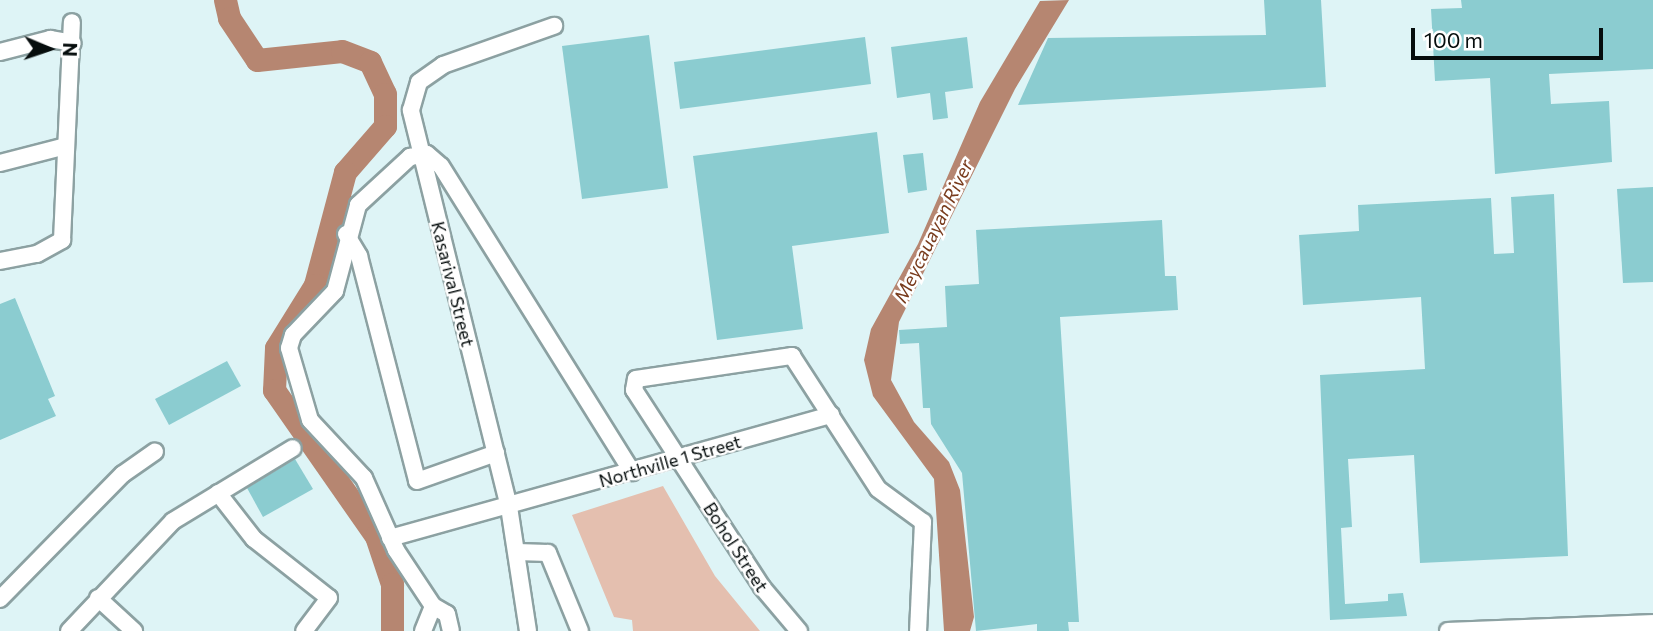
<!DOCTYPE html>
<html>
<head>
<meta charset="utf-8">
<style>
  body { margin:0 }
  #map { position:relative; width:1653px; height:631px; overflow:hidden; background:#def4f6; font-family:Commissioner,sans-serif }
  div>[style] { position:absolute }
  .green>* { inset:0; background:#e4bfaf }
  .water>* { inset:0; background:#b68671 }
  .river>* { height:23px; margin:-11.5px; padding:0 11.5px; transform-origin:11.5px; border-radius:11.5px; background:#b68671 }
  .building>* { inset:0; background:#8bccd0 }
  .roads { filter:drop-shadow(2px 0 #8ca1a2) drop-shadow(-2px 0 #8ca1a2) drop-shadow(0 2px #8ca1a2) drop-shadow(0 -2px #8ca1a2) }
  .minor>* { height:16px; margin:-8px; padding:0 8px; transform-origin:8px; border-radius:8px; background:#fff }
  span { translate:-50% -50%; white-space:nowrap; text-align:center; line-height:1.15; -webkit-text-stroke:5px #fff; paint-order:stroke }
  .street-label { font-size:18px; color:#060d0d }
  .water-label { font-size:19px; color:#783b1c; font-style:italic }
  .north { position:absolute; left:14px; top:14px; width:70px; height:70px; -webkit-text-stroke:5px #fff; paint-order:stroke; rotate:92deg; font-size:19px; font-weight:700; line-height:28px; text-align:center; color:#060d0d }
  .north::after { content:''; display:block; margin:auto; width:24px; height:32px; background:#060d0d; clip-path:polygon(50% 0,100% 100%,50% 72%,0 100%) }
  .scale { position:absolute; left:1411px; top:28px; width:192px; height:32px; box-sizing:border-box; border:4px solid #060d0d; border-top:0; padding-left:9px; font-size:21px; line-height:24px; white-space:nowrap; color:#060d0d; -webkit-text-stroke:5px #fff; paint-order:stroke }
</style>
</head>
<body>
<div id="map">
  <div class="green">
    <i style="clip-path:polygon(663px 486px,715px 576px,760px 631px,633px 631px,632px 620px,614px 617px,572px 515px)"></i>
  </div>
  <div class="water">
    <i style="clip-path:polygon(1069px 0,1015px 89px,899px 322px,891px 380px,914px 422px,949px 462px,960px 490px,974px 617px,970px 631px,944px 631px,934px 479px,873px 396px,864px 360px,871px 329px,918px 244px,980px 102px,1040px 1px)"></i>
  </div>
  <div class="river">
    <i style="left:225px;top:0;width:18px;rotate:77deg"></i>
    <i style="left:229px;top:18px;width:50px;rotate:56.3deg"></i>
    <i style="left:257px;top:60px;width:85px;rotate:-6deg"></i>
    <i style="left:342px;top:51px;width:30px;rotate:21deg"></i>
    <i style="left:370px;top:62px;width:35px;rotate:65deg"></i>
    <i style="left:385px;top:94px;width:32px;rotate:90deg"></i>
    <i style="left:385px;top:126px;width:61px;rotate:131deg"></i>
    <i style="left:345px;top:172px;width:117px;rotate:104.9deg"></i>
    <i style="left:315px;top:285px;width:74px;rotate:121.8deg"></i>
    <i style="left:276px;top:348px;width:42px;rotate:92.7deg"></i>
    <i style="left:274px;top:390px;width:178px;rotate:55.1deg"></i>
    <i style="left:376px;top:536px;width:51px;rotate:71.6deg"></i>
    <i style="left:392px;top:584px;width:47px;rotate:90deg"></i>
  </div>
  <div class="building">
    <i style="clip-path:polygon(1264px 0,1321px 0,1326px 87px,1018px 105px,1048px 38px,1266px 35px)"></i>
    <i style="clip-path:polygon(1461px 0,1653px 0,1653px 69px,1549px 74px,1551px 104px,1609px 101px,1612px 162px,1495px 174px,1490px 78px,1435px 81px,1431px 9px,1462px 8px)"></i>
    <i style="clip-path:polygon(649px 35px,668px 188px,582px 199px,562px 46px)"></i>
    <i style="clip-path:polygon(865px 37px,871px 84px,680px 109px,674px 62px)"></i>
    <i style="clip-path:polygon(967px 37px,973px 88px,945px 92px,948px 118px,933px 120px,930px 93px,897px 98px,891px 47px)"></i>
    <i style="clip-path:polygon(877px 132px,889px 233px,792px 246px,803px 329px,717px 340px,693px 156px)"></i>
    <i style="clip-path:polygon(923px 153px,927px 190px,908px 193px,903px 155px)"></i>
    <i style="clip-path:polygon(1653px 187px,1653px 282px,1623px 283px,1617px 189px)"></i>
    <i style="clip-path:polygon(1554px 194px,1568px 556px,1420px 563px,1414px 455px,1348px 459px,1352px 527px,1341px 528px,1345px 604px,1388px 601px,1388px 594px,1403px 593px,1407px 616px,1330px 620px,1320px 375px,1425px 369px,1421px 297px,1303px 305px,1299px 235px,1359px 231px,1358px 205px,1491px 198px,1494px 254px,1514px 253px,1511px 197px)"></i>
    <i style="clip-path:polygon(1162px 220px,1165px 276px,1176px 276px,1178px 310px,1060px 317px,1079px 622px,1068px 622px,1069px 631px,1037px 631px,1037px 624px,976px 631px,962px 473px,931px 424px,930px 408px,923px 408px,919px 343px,900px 344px,899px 330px,947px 327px,945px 286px,979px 284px,976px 230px)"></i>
    <i style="clip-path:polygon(15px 298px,55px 396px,48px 399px,56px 416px,0 440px,0 304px)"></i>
    <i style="clip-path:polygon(227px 361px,241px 386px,169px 425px,155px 399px)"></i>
    <i style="clip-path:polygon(295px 459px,313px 489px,263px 517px,247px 488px)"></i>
  </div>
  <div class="roads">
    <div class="minor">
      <i style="left:0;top:52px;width:52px;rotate:-14.6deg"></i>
      <i style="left:50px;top:39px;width:23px;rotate:10deg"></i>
      <i style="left:0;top:163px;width:68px;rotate:-14.4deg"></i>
      <i style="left:346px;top:234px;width:26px;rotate:59deg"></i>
      <i style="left:359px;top:256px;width:232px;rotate:75.5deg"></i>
      <i style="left:417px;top:481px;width:84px;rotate:-19.5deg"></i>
      <i style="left:0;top:261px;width:38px;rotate:-11deg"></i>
      <i style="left:37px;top:254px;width:29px;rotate:-29deg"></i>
      <i style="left:62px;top:240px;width:218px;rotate:-87.4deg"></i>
      <i style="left:218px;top:493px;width:58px;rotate:52deg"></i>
      <i style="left:254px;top:539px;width:95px;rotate:38.2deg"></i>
      <i style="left:329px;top:598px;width:41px;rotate:127.1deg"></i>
      <i style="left:390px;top:538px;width:458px;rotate:-15.6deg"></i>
      <i style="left:517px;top:552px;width:31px;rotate:2deg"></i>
      <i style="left:548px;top:553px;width:84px;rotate:67.7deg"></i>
      <i style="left:98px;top:598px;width:49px;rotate:42.5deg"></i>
      <i style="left:0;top:599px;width:175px;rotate:-45.5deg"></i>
      <i style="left:123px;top:474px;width:39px;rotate:-35deg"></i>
      <i style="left:433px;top:606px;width:67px;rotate:-123.5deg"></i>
      <i style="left:396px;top:550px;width:79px;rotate:-114deg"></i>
      <i style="left:364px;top:478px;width:79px;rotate:-133deg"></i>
      <i style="left:310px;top:420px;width:75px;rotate:-106.3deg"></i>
      <i style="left:289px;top:348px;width:14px;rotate:-73deg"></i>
      <i style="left:293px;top:335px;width:61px;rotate:-46.3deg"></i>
      <i style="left:335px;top:291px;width:89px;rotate:-75deg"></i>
      <i style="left:358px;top:205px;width:71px;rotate:-42.7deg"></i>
      <i style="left:410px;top:157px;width:17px;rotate:-10deg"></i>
      <i style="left:427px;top:154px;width:18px;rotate:41deg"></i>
      <i style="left:441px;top:166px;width:361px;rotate:58deg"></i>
      <i style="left:433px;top:606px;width:16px;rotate:30deg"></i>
      <i style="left:447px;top:614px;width:17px;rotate:77deg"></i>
      <i style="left:69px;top:631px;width:151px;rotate:-46.6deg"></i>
      <i style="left:173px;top:521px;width:140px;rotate:-31.3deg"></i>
      <i style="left:423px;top:631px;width:27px;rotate:-68deg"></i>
      <i style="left:528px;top:631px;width:125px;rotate:-98.7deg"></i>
      <i style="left:509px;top:507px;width:409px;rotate:-103.9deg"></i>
      <i style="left:411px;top:110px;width:29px;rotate:-74deg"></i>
      <i style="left:419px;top:82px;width:29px;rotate:-35deg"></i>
      <i style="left:443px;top:65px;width:118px;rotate:-19.4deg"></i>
      <i style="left:799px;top:631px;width:57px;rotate:-130.1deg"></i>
      <i style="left:762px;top:587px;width:235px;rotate:-123deg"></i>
      <i style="left:634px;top:390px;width:11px;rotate:-80deg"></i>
      <i style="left:636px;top:379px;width:158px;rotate:-8.4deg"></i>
      <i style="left:792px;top:356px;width:158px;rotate:57.1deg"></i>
      <i style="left:878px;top:489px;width:56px;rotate:36.3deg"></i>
      <i style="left:923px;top:522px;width:109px;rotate:92.6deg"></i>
      <i style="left:1448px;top:631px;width:205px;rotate:-2.2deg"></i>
    </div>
  </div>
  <div class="street-label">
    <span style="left:453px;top:284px;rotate:76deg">Kasarival Street</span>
    <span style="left:670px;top:461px;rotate:-16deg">Northville 1 Street</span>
    <span style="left:736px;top:547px;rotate:57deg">Bohol Street</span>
  </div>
  <div class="water-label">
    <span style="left:933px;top:231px;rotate:-64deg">Meycauayan River</span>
  </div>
  <div class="north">N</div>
  <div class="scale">100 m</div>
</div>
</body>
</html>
